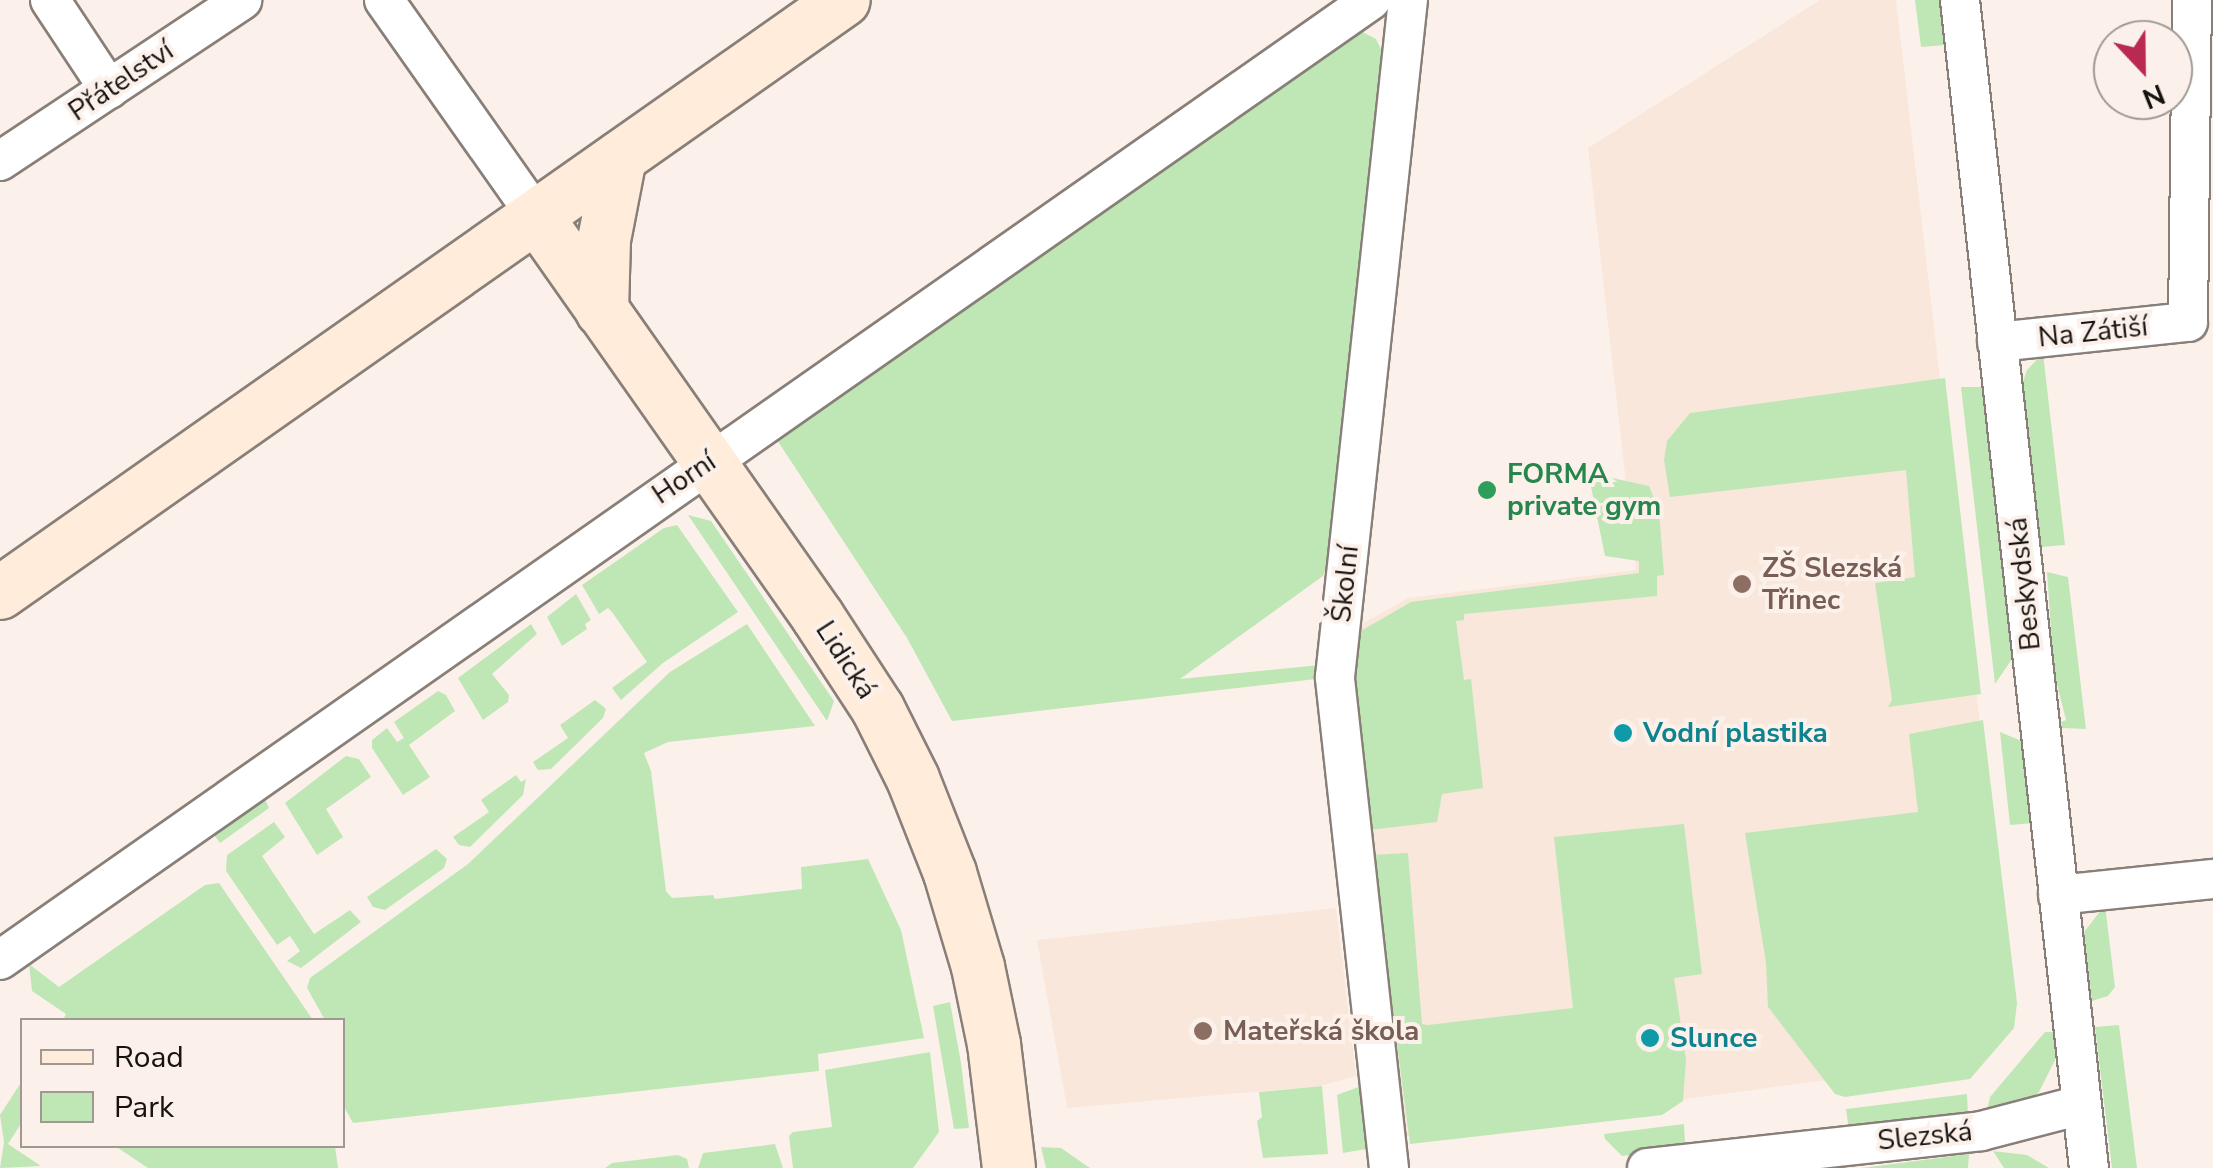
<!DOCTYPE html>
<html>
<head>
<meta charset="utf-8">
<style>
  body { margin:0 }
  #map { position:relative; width:2213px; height:1168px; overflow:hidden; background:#fcf1ea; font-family:"Nunito Sans",sans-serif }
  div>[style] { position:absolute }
  .built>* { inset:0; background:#f8e7da }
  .green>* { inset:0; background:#bfe7b5 }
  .roads { filter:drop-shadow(2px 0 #887f78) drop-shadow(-2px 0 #887f78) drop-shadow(0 2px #887f78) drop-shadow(0 -2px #887f78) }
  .street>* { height:38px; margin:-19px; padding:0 19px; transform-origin:19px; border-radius:19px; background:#fff }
  .secondary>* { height:52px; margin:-26px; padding:0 26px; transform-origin:26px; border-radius:26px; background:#ffecda }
  .dots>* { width:28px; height:28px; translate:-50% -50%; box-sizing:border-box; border:5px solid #fcf1ea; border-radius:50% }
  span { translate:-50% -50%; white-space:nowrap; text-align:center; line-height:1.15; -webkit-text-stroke:8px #fcf1ea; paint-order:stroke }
  .street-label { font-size:28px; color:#15120f }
  .leisure-label { font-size:28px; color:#27864d; font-weight:700 }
  .left { translate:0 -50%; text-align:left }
  .education-label { font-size:28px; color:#785e54; font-weight:700 }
  .culture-label { font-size:28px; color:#0d838f; font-weight:700 }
  .legend { position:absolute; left:20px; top:1018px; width:325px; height:130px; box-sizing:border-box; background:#fcf1ea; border:2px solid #a09892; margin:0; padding:12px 18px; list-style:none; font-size:30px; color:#15120f }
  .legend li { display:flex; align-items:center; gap:20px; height:50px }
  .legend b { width:50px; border:2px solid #a09892 }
  .north { position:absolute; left:2093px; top:20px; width:100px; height:100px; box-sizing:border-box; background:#fcf1ea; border:2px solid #a09892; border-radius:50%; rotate:158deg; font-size:28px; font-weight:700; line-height:40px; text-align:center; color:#15120f }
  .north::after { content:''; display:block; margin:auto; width:35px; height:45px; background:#b92952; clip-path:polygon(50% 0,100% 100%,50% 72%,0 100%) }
</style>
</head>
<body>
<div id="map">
  <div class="built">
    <i style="clip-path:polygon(1820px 0,1896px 0,2013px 1007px,1946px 1064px,1402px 1137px,1348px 686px,1351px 630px,1408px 598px,1636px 570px,1588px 148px)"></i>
    <i style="clip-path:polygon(1336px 908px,1356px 1076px,1320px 1086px,1067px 1108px,1037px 940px)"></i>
  </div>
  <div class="green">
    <i style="clip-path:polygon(1915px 0,1939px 0,1945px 45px,1921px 47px)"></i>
    <i style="clip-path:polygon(1357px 29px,1376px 39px,1386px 60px,1336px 546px,1323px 576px,1180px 679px,1320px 665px,1325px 678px,952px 721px,907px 638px,777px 440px)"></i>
    <i style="clip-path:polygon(2043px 353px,2065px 545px,2041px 547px,2022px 384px,2027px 370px)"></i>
    <i style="clip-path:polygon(1945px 378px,1981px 694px,1888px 707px,1892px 700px,1875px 583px,1915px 577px,1906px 470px,1670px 497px,1664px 460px,1667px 441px,1690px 413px)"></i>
    <i style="clip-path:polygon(1961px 387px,1985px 387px,2013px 643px,2012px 659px,1995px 684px)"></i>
    <i style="clip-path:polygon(1603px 476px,1649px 486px,1659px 511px,1664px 575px,1657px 576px,1657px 596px,1464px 614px,1464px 620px,1456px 621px,1464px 680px,1471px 679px,1483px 788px,1442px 794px,1437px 822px,1369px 830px,1355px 714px,1354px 652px,1359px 632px,1411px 602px,1639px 573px,1639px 561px,1605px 556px,1590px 482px)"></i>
    <i style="clip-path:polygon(688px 515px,711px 521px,834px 701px,827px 721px)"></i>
    <i style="clip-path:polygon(677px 525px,738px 612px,663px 663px,621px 700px,612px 688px,647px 662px,612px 612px,608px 608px,599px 614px,582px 585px,664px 528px)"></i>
    <i style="clip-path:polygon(2047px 572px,2068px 577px,2086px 729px,2062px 728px,2061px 722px,2066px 720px,2054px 672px)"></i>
    <i style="clip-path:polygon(576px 594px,591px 620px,585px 624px,587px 629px,562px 646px,547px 617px)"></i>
    <i style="clip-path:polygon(531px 624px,537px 634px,492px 674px,509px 695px,508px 702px,483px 720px,458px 678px)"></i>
    <i style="clip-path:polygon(747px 624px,815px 726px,668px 742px,644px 753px,651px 771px,666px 891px,672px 898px,713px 895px,715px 899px,802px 889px,801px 867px,868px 859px,901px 930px,924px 1038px,818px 1054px,819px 1071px,353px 1123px,343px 1105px,342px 1020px,325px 1020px,307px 988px,310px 978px,468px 864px,670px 672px)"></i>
    <i style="clip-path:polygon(438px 691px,446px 695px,455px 711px,409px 745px,430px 777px,403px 795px,372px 748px,372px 740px,387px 728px,397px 742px,404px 738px,394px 722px)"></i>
    <i style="clip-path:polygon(595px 700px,606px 709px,603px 718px,551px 769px,538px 770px,533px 762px,568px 738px,560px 725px)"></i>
    <i style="clip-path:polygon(1983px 720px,2017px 1003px,2014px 1028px,1970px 1079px,1845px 1097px,1835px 1094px,1768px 1007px,1766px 963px,1745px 833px,1918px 812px,1909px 734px)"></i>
    <i style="clip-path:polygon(2000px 732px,2024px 742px,2035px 823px,2010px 825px)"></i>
    <i style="clip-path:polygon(346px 756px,359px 759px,371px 777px,326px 809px,343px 837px,317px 855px,285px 803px)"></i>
    <i style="clip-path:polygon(516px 775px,521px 782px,526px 779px,523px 795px,470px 847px,459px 845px,453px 837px,489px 812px,481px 800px)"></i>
    <i style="clip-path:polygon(265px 799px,269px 808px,220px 843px,214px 835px)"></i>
    <i style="clip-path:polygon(274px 822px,285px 837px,262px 856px,314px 934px,350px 910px,361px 922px,301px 968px,287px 961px,300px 951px,290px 936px,277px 945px,226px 871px,227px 855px)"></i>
    <i style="clip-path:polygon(1684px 824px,1702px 974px,1674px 978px,1686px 1060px,1683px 1101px,1662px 1115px,1410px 1144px,1373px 855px,1408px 853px,1422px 1024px,1428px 1025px,1573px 1008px,1554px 837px)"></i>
    <i style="clip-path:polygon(436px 849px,447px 859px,444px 868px,385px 910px,373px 907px,367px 897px)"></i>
    <i style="clip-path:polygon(219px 883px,313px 1020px,63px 1020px,66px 1014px,32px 991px,29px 964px,59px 987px,205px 885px)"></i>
    <i style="clip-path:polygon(2105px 905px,2115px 987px,2108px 996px,2092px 1001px,2084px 932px)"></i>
    <i style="clip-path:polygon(950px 1002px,961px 1063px,969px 1128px,954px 1129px,933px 1006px)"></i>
    <i style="clip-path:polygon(2119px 1025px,2137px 1168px,2112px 1168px,2095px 1027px)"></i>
    <i style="clip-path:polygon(2045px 1032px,2057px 1032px,2058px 1054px,2039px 1092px,2024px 1104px,1986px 1114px,1990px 1097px)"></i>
    <i style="clip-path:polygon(930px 1052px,939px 1132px,913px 1168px,793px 1168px,789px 1136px,793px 1132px,832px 1127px,825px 1070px)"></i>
    <i style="clip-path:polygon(22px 1081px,22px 1122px,8px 1144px,41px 1166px,0 1168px,4px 1142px,0 1115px)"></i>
    <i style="clip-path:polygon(1322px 1086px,1328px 1154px,1263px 1158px,1257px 1121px,1262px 1117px,1259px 1092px)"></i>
    <i style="clip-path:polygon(1361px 1086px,1370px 1112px,1363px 1114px,1366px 1149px,1343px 1153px,1337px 1095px)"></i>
    <i style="clip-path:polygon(1967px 1094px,1968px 1117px,1849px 1130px,1846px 1109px)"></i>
    <i style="clip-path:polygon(1684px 1124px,1685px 1142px,1672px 1150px,1622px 1156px,1605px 1139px,1604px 1134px)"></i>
    <i style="clip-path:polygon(775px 1144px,783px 1168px,698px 1168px,703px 1153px)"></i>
    <i style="clip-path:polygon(115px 1146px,335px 1146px,338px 1168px,148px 1168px)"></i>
    <i style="clip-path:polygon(1041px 1147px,1061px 1148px,1090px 1168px,1046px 1168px)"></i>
    <i style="clip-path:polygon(1993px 1151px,2027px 1155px,2049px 1168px,2004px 1168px)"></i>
    <i style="clip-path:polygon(1969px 1154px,1968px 1168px,1862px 1168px)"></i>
    <i style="clip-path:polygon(678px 1155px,687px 1159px,689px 1168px,605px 1168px,612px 1163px)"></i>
  </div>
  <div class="roads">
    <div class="street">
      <i style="left:50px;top:0;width:107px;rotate:56.5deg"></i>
      <i style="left:384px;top:0;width:266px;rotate:54.8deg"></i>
      <i style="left:1960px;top:0;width:1175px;rotate:83.7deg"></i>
      <i style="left:0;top:161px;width:291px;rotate:-33.6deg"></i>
      <i style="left:1997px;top:342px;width:192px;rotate:-6deg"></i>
      <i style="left:2188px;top:322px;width:322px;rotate:-89.3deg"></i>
      <i style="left:2058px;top:895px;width:156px;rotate:-5.9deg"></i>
      <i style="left:0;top:960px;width:1674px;rotate:-35deg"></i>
      <i style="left:1389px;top:1168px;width:494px;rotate:-96.3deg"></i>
      <i style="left:1335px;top:677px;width:681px;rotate:-83.85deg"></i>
      <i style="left:1647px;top:1168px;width:336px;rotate:-6.3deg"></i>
      <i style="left:1981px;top:1131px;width:103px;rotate:-14.6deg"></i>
    </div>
    <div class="secondary">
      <i style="left:537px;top:217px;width:489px;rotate:54.9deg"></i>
      <i style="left:818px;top:617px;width:110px;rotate:56.9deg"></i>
      <i style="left:878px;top:709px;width:78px;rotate:63.4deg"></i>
      <i style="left:913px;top:779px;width:101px;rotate:68.5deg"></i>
      <i style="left:950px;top:873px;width:98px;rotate:73.4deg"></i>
      <i style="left:978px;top:967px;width:79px;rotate:78.3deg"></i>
      <i style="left:994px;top:1044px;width:125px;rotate:83.1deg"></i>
      <i style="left:602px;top:311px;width:71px;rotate:-88.4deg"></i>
      <i style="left:604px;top:240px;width:84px;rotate:-79deg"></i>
      <i style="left:0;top:593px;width:1031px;rotate:-35.09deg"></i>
    </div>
  </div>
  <div class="dots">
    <i style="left:1487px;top:490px;background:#2e9e5b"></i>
    <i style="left:1742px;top:584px;background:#8d6e63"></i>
    <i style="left:1623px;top:733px;background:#0f9aa8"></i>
    <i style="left:1203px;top:1031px;background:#8d6e63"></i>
    <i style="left:1650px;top:1038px;background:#0f9aa8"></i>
  </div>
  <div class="street-label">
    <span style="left:121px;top:81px;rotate:-34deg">Přátelství</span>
    <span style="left:2093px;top:332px;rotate:-6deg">Na Zátiší</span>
    <span style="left:684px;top:478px;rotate:-34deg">Horní</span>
    <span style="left:1345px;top:584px;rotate:-84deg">Školní</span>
    <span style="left:2024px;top:584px;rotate:-96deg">Beskydská</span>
    <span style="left:846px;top:660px;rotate:57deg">Lidická</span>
    <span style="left:1925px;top:1136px;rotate:-6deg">Slezská</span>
  </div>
  <div class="leisure-label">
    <span class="left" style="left:1507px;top:490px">FORMA<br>private gym</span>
  </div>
  <div class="education-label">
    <span class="left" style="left:1762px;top:584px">ZŠ Slezská<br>Třinec</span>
    <span class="left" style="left:1223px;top:1031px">Mateřská škola</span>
  </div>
  <div class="culture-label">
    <span class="left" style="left:1643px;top:733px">Vodní plastika</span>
    <span class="left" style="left:1670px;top:1038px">Slunce</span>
  </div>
  <ul class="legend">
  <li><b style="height:12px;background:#ffecda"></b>Road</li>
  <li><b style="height:28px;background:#bfe7b5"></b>Park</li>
  </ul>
  <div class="north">N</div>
</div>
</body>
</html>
